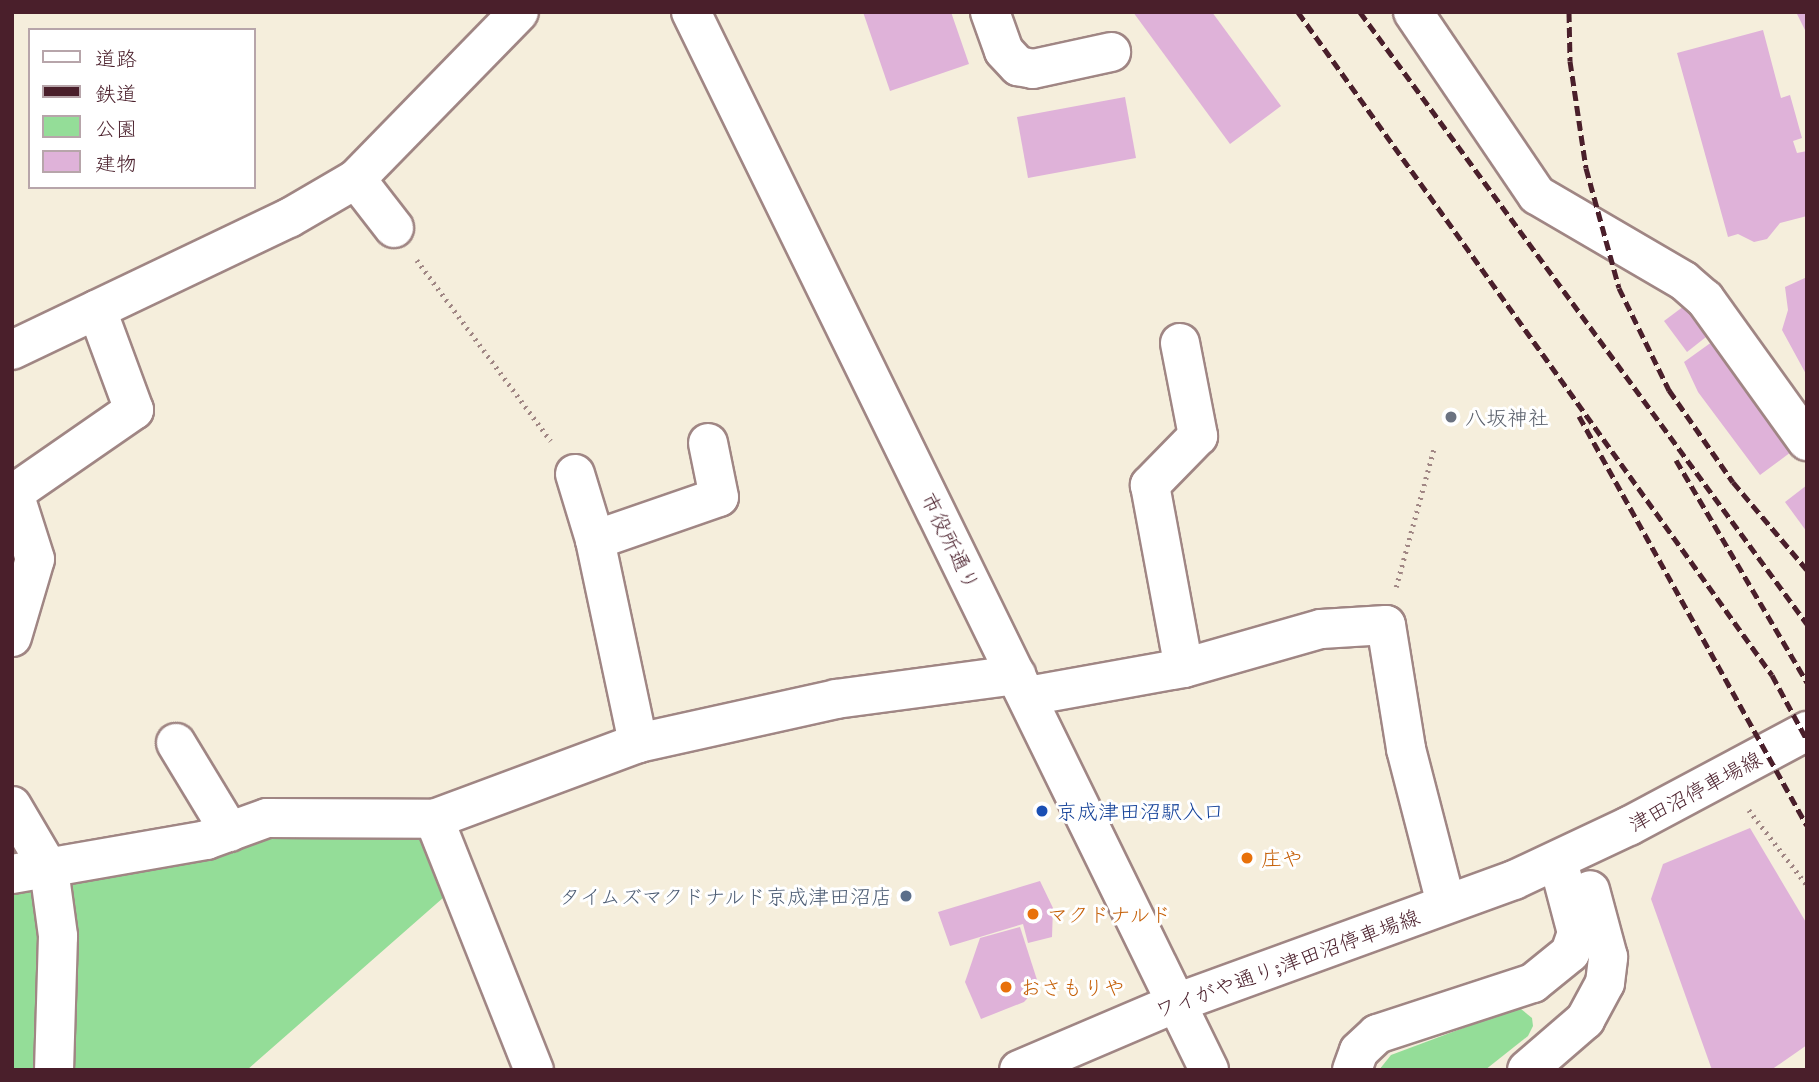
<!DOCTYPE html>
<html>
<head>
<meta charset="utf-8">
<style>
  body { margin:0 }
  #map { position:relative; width:1819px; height:1082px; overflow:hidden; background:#f5eedc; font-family:Mali,"Klee One",sans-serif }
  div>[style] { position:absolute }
  .green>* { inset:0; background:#94dd98 }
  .building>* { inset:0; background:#dfb2d9 }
  .path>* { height:4.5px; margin-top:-2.25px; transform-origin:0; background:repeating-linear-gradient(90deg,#a08684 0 2px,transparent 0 7px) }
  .roads { filter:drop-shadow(2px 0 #a08684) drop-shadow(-2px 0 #a08684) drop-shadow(0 2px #a08684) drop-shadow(0 -2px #a08684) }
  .minor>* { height:38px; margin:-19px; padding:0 19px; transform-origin:19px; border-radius:19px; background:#fff }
  .major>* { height:38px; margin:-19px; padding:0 19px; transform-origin:19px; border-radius:19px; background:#fff }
  .rail>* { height:5px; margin-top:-2.5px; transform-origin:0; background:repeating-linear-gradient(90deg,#4a1f2b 0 10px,transparent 0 15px) }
  .dots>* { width:19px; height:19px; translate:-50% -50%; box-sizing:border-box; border:4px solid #fff; border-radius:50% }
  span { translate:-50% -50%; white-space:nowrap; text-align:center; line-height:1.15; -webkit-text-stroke:6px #fff; paint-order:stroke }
  .worship-label { font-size:21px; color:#5b616d }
  .left { translate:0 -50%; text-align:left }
  .street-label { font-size:21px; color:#4a1f2b }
  .transit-label { font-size:21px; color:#164399 }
  .food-label { font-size:21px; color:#c56008 }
  .service-label { font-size:21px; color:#4e5e75 }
  .right { translate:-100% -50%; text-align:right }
  .frame { position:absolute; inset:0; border:14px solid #4a1f2b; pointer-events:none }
  .legend { position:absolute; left:28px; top:28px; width:228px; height:161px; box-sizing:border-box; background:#fff; border:2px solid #b7a5aa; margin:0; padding:9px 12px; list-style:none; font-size:21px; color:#4a1f2b }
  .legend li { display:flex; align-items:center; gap:14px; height:35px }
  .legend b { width:35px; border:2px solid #b7a5aa }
</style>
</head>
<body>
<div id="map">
  <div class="green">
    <i style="clip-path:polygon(425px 831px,452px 890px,247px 1070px,12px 1070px,12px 841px,36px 877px,230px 854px,265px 832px)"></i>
    <i style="clip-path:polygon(1514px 1009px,1521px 1009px,1532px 1018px,1533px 1026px,1528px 1036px,1485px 1070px,1379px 1070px,1391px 1055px)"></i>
  </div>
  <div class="building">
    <i style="clip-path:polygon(863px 12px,951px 12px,969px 64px,890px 91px)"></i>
    <i style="clip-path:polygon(1133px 12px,1212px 12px,1281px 106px,1230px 144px)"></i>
    <i style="clip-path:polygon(1796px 12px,1807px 12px,1807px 34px)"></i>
    <i style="clip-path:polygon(1763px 30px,1781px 98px,1790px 95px,1802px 138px,1793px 141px,1797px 153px,1807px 151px,1807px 216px,1780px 223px,1767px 239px,1754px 242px,1738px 234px,1728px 237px,1677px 53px)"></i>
    <i style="clip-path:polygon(1125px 97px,1136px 158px,1028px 178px,1017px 117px)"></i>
    <i style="clip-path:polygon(1807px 277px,1807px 374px,1806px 374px,1782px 330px,1788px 310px,1785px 287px)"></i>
    <i style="clip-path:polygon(1684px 306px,1706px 337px,1687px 352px,1664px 321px)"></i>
    <i style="clip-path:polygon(1716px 339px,1742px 376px,1737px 380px,1791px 452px,1760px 475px,1698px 392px,1684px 362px)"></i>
    <i style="clip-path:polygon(1807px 485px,1807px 532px,1785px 502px)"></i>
    <i style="clip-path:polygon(1750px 828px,1807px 924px,1807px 1045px,1771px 1070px,1712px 1070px,1651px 899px,1663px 864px)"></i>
    <i style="clip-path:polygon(1040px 881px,1053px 908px,1052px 937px,1028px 943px,1023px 924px,950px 946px,938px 912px)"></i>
    <i style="clip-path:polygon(1020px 927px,1039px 986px,1024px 1002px,981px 1019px,965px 982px,980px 938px)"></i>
  </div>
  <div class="path">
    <i style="left:417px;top:260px;width:225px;rotate:53.5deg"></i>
    <i style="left:1396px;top:587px;width:144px;rotate:-74.7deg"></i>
    <i style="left:1749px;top:810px;width:95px;rotate:52.3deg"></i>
  </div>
  <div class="roads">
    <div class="minor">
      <i style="left:691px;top:12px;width:1178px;rotate:63.91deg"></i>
      <i style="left:990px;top:12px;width:41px;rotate:70.3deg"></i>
      <i style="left:1004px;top:51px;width:21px;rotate:47deg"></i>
      <i style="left:1018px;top:66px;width:15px;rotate:11deg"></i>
      <i style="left:1033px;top:69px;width:80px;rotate:-12.3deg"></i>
      <i style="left:1413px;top:12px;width:221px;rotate:55.9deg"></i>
      <i style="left:1537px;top:195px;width:170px;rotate:30.3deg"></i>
      <i style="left:1684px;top:281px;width:28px;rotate:41deg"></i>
      <i style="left:1705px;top:299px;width:175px;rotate:54.3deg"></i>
      <i style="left:356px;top:179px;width:62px;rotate:52.2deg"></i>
      <i style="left:1180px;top:343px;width:95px;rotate:79deg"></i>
      <i style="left:1198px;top:436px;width:69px;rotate:134.4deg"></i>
      <i style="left:1150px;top:485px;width:186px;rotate:79.5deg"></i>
      <i style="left:12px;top:350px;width:307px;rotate:-25.5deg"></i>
      <i style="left:289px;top:218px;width:78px;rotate:-30.2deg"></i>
      <i style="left:356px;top:179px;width:233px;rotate:-45.7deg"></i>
      <i style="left:575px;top:474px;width:69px;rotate:73.1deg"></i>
      <i style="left:595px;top:540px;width:208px;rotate:78deg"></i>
      <i style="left:595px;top:540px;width:131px;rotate:-19.1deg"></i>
      <i style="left:719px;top:497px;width:55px;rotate:-101.5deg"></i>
      <i style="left:12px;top:637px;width:81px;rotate:-73.6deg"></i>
      <i style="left:35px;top:559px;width:69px;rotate:-107.7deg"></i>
      <i style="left:14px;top:493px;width:146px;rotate:-34.7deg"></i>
      <i style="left:134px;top:410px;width:107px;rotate:-110.3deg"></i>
      <i style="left:1028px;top:696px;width:158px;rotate:-10.2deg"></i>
      <i style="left:1184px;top:668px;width:142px;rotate:-15.9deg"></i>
      <i style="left:1321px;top:629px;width:65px;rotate:-3.5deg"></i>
      <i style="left:1386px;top:625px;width:126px;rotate:80.8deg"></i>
      <i style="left:1406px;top:749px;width:160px;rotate:75.5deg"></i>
      <i style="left:176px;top:743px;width:104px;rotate:58.8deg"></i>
      <i style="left:12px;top:806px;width:73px;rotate:59.6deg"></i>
      <i style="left:49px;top:869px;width:68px;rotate:82.3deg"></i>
      <i style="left:58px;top:936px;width:134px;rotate:91.7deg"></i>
      <i style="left:434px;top:819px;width:270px;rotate:68.3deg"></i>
      <i style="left:12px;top:874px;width:197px;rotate:-9.9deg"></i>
      <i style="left:206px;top:840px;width:65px;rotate:-19.8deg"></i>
      <i style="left:267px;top:818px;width:167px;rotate:0.3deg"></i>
      <i style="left:434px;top:819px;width:218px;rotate:-20.4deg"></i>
      <i style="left:638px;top:743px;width:203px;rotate:-12.5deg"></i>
      <i style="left:836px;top:699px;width:182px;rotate:-7.6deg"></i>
      <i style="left:1352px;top:1070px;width:20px;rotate:-70deg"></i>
      <i style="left:1359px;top:1051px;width:25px;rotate:-43deg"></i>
      <i style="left:1377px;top:1034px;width:164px;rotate:-18.1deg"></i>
      <i style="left:1533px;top:983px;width:48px;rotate:-39deg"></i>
      <i style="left:1570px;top:953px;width:21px;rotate:-71deg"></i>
      <i style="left:1577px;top:933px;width:74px;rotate:-104.8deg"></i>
      <i style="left:1527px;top:1070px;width:77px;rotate:-40.8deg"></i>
      <i style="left:1585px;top:1020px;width:42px;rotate:-61.6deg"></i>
      <i style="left:1605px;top:983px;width:26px;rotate:-83deg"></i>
      <i style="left:1608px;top:957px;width:69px;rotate:-105deg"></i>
    </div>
    <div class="major">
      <i style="left:1019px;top:1070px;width:171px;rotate:-23.1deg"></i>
      <i style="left:1176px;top:1003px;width:360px;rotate:-20deg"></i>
      <i style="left:1514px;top:880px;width:127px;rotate:-25.2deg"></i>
      <i style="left:1629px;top:826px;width:202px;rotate:-28.1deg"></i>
    </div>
  </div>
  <div class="rail">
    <i style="left:1298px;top:12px;width:815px;rotate:54.44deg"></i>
    <i style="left:1772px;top:675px;width:74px;rotate:61.7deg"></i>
    <i style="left:1360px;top:12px;width:758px;rotate:53.86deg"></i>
    <i style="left:1569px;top:12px;width:49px;rotate:88.8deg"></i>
    <i style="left:1570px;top:61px;width:108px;rotate:81.5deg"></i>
    <i style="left:1586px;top:168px;width:124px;rotate:74.6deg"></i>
    <i style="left:1619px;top:288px;width:114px;rotate:63.9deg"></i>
    <i style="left:1669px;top:390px;width:112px;rotate:55.2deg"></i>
    <i style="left:1733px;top:482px;width:115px;rotate:49.9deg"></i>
    <i style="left:1579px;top:416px;width:468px;rotate:60.9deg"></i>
    <i style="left:1676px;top:460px;width:258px;rotate:59.5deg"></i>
  </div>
  <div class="dots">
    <i style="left:1451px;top:417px;background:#6b7280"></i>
    <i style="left:1042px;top:811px;background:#1a4fb4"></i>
    <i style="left:1247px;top:858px;background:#e8710a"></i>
    <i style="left:906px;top:896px;background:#5c6f8a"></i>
    <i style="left:1033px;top:914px;background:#e8710a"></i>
    <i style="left:1006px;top:987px;background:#e8710a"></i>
  </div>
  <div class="worship-label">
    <span class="left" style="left:1465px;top:417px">八坂神社</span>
  </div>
  <div class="street-label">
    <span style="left:951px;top:541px;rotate:64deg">市役所通り</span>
    <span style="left:1695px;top:791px;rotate:-28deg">津田沼停車場線</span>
    <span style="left:1287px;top:963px;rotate:-20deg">ワイがや通り;津田沼停車場線</span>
  </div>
  <div class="transit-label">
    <span class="left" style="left:1056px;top:811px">京成津田沼駅入口</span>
  </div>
  <div class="food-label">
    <span class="left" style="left:1261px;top:858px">庄や</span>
    <span class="left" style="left:1047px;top:914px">マクドナルド</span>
    <span class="left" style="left:1020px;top:987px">おさもりや</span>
  </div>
  <div class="service-label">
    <span class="right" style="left:892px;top:896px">タイムズマクドナルド京成津田沼店</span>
  </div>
  <div class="frame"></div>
  <ul class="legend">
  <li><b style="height:9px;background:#fff"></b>道路</li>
  <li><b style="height:9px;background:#4a1f2b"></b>鉄道</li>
  <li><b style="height:19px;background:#94dd98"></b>公園</li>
  <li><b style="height:19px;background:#dfb2d9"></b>建物</li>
  </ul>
</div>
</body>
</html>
